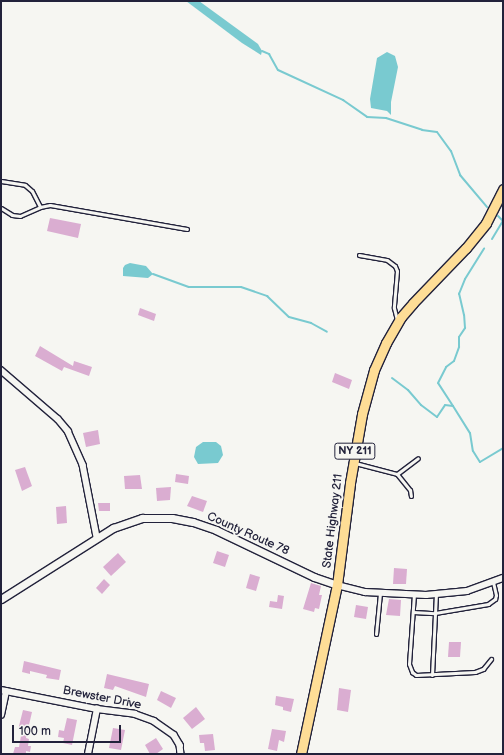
<!DOCTYPE html>
<html>
<head>
<meta charset="utf-8">
<style>
  body { margin:0 }
  #map { position:relative; width:504px; height:755px; overflow:hidden; background:#f6f6f2; font-family:"Balsamiq Sans",sans-serif }
  div>[style] { position:absolute }
  .water>* { inset:0; background:#79cad0 }
  .stream>* { height:2px; margin:-1px; padding:0 1px; transform-origin:1px; border-radius:1px; background:#79cad0 }
  .building>* { inset:0; background:#daadd1 }
  .roads { filter:drop-shadow(1px 0 #22223b) drop-shadow(-1px 0 #22223b) drop-shadow(0 1px #22223b) drop-shadow(0 -1px #22223b) }
  .service>* { height:3px; margin:-1.5px; padding:0 1.5px; transform-origin:1.5px; border-radius:1.5px; background:#f6f6f2 }
  .minor>* { height:5.5px; margin:-2.75px; padding:0 2.75px; transform-origin:2.75px; border-radius:2.75px; background:#f6f6f2 }
  .tertiary>* { height:7px; margin:-3.5px; padding:0 3.5px; transform-origin:3.5px; border-radius:3.5px; background:#f6f6f2 }
  .primary>* { height:9px; margin:-4.5px; padding:0 4.5px; transform-origin:4.5px; border-radius:4.5px; background:#fedd96 }
  span { translate:-50% -50%; white-space:nowrap; text-align:center; line-height:1.15; -webkit-text-stroke:4px #f6f6f2; paint-order:stroke }
  .shield-label span { padding:1px 3px; background:#f6f6f2; border:1px solid; border-radius:3px; -webkit-text-stroke-width:0 }
  .shield-label { font-size:11px; color:#22223b; font-weight:700 }
  .street-label { font-size:12px; color:#22223b }
  .frame { position:absolute; inset:0; border:2px solid #22223b; pointer-events:none }
  .scale { position:absolute; left:12px; top:725px; width:109px; height:18px; box-sizing:border-box; border:2px solid #22223b; border-top:0; padding-left:5px; font-size:12px; line-height:14px; white-space:nowrap; color:#22223b; -webkit-text-stroke:3px #f6f6f2; paint-order:stroke }
</style>
</head>
<body>
<div id="map">
  <div class="water">
    <i style="clip-path:polygon(186px 1px,199px 1px,258px 44px,262px 51px,261px 55px,242px 43px)"></i>
    <i style="clip-path:polygon(387px 52px,395px 56px,398px 67px,391px 102px,391px 115px,387px 111px,371px 108px,370px 99px,377px 58px)"></i>
    <i style="clip-path:polygon(130px 263px,146px 266px,153px 274px,148px 278px,123px 276px,123px 268px,125px 265px)"></i>
    <i style="clip-path:polygon(203px 442px,216px 442px,221px 446px,223px 455px,218px 463px,198px 464px,194px 457px,196px 447px)"></i>
  </div>
  <div class="stream">
    <i style="left:262px;top:51px;width:8px;rotate:23deg"></i>
    <i style="left:269px;top:54px;width:18px;rotate:61deg"></i>
    <i style="left:278px;top:70px;width:72px;rotate:24.8deg"></i>
    <i style="left:343px;top:100px;width:29px;rotate:35deg"></i>
    <i style="left:367px;top:117px;width:19px;rotate:3deg"></i>
    <i style="left:386px;top:118px;width:38px;rotate:18deg"></i>
    <i style="left:422px;top:130px;width:15px;rotate:8deg"></i>
    <i style="left:437px;top:132px;width:24px;rotate:54deg"></i>
    <i style="left:451px;top:151px;width:26px;rotate:69deg"></i>
    <i style="left:460px;top:175px;width:42px;rotate:49.8deg"></i>
    <i style="left:492px;top:239px;width:21px;rotate:-59deg"></i>
    <i style="left:503px;top:221px;width:7px;rotate:-135deg"></i>
    <i style="left:153px;top:274px;width:38px;rotate:20deg"></i>
    <i style="left:189px;top:287px;width:52px"></i>
    <i style="left:241px;top:287px;width:28px;rotate:19deg"></i>
    <i style="left:267px;top:296px;width:30px;rotate:44deg"></i>
    <i style="left:289px;top:317px;width:23px;rotate:15deg"></i>
    <i style="left:311px;top:323px;width:18px;rotate:29deg"></i>
    <i style="left:392px;top:378px;width:20px;rotate:37deg"></i>
    <i style="left:408px;top:390px;width:20px;rotate:49deg"></i>
    <i style="left:421px;top:405px;width:20px;rotate:37deg"></i>
    <i style="left:437px;top:417px;width:14px;rotate:-56deg"></i>
    <i style="left:445px;top:405px;width:8px;rotate:7deg"></i>
    <i style="left:453px;top:406px;width:32px;rotate:58deg"></i>
    <i style="left:470px;top:433px;width:18px;rotate:81deg"></i>
    <i style="left:473px;top:451px;width:13px;rotate:58deg"></i>
    <i style="left:480px;top:462px;width:27px;rotate:-31deg"></i>
    <i style="left:453px;top:406px;width:27px;rotate:-123deg"></i>
    <i style="left:438px;top:383px;width:18px;rotate:-63deg"></i>
    <i style="left:446px;top:367px;width:10px;rotate:-37deg"></i>
    <i style="left:454px;top:361px;width:15px;rotate:-70deg"></i>
    <i style="left:459px;top:347px;width:10px;rotate:-90deg"></i>
    <i style="left:459px;top:337px;width:11px;rotate:-56deg"></i>
    <i style="left:465px;top:328px;width:13px;rotate:-94deg"></i>
    <i style="left:464px;top:315px;width:22px;rotate:-103deg"></i>
    <i style="left:459px;top:294px;width:16px;rotate:-68deg"></i>
    <i style="left:465px;top:279px;width:36px;rotate:-58deg"></i>
  </div>
  <div class="building">
    <i style="clip-path:polygon(50px 218px,81px 224px,78px 238px,47px 231px)"></i>
    <i style="clip-path:polygon(140px 308px,156px 314px,154px 321px,138px 315px)"></i>
    <i style="clip-path:polygon(40px 346px,73px 366px,74px 361px,92px 367px,89px 376px,64px 367px,62px 371px,35px 356px)"></i>
    <i style="clip-path:polygon(335px 373px,352px 380px,349px 389px,332px 382px)"></i>
    <i style="clip-path:polygon(98px 430px,100px 444px,86px 447px,83px 433px)"></i>
    <i style="clip-path:polygon(25px 467px,32px 486px,22px 491px,15px 470px)"></i>
    <i style="clip-path:polygon(176px 474px,189px 476px,188px 484px,175px 482px)"></i>
    <i style="clip-path:polygon(140px 475px,142px 489px,125px 489px,124px 476px)"></i>
    <i style="clip-path:polygon(171px 487px,170px 500px,157px 501px,156px 488px)"></i>
    <i style="clip-path:polygon(192px 496px,207px 501px,203px 512px,187px 506px)"></i>
    <i style="clip-path:polygon(98px 503px,110px 503px,110px 511px,99px 511px)"></i>
    <i style="clip-path:polygon(66px 506px,67px 523px,57px 524px,56px 507px)"></i>
    <i style="clip-path:polygon(217px 551px,229px 555px,225px 567px,213px 563px)"></i>
    <i style="clip-path:polygon(118px 553px,126px 562px,111px 576px,103px 567px)"></i>
    <i style="clip-path:polygon(394px 568px,407px 569px,406px 584px,393px 584px)"></i>
    <i style="clip-path:polygon(250px 574px,260px 577px,256px 591px,246px 588px)"></i>
    <i style="clip-path:polygon(104px 579px,110px 585px,102px 594px,96px 588px)"></i>
    <i style="clip-path:polygon(311px 583px,321px 586px,319px 595px,322px 595px,319px 609px,315px 608px,314px 612px,303px 609px)"></i>
    <i style="clip-path:polygon(278px 595px,284px 596px,282px 609px,269px 607px,270px 601px,277px 602px)"></i>
    <i style="clip-path:polygon(389px 599px,401px 600px,400px 616px,386px 615px)"></i>
    <i style="clip-path:polygon(356px 605px,368px 607px,366px 619px,354px 617px)"></i>
    <i style="clip-path:polygon(449px 642px,461px 642px,460px 657px,448px 657px)"></i>
    <i style="clip-path:polygon(24px 661px,61px 670px,59px 680px,46px 678px,47px 675px,30px 671px,30px 674px,22px 672px)"></i>
    <i style="clip-path:polygon(107px 674px,149px 684px,146px 697px,115px 686px,113px 690px,104px 688px)"></i>
    <i style="clip-path:polygon(339px 688px,351px 690px,348px 712px,337px 710px)"></i>
    <i style="clip-path:polygon(161px 691px,176px 698px,171px 708px,157px 700px)"></i>
    <i style="clip-path:polygon(276px 696px,294px 699px,291px 712px,283px 710px,283px 707px,275px 705px)"></i>
    <i style="clip-path:polygon(196px 707px,205px 719px,192px 729px,183px 718px)"></i>
    <i style="clip-path:polygon(23px 710px,32px 712px,26px 738px,29px 739px,28px 746px,31px 746px,30px 752px,26px 751px,26px 754px,13px 754px,15px 747px,19px 747px,22px 730px,18px 730px)"></i>
    <i style="clip-path:polygon(67px 718px,77px 720px,72px 745px,63px 743px,64px 738px,58px 737px,59px 730px,64px 731px)"></i>
    <i style="clip-path:polygon(113px 728px,125px 730px,121px 750px,109px 748px)"></i>
    <i style="clip-path:polygon(272px 729px,286px 731px,284px 742px,279px 740px,277px 751px,268px 749px)"></i>
    <i style="clip-path:polygon(213px 734px,215px 750px,205px 751px,204px 743px,200px 743px,199px 735px)"></i>
    <i style="clip-path:polygon(156px 738px,163px 749px,156px 754px,150px 754px,145px 745px)"></i>
  </div>
  <div class="roads">
    <div class="service">
      <i style="left:1px;top:181px;width:24px;rotate:9deg"></i>
      <i style="left:25px;top:185px;width:9px;rotate:41deg"></i>
      <i style="left:32px;top:191px;width:18px;rotate:63deg"></i>
      <i style="left:1px;top:208px;width:13px;rotate:32deg"></i>
      <i style="left:12px;top:215px;width:8px;rotate:7deg"></i>
      <i style="left:20px;top:216px;width:22px;rotate:-24deg"></i>
      <i style="left:40px;top:207px;width:10px;rotate:-11deg"></i>
      <i style="left:50px;top:205px;width:139px;rotate:9.9deg"></i>
      <i style="left:359px;top:255px;width:28px;rotate:10deg"></i>
      <i style="left:387px;top:260px;width:10px;rotate:37deg"></i>
      <i style="left:395px;top:266px;width:5px;rotate:68deg"></i>
      <i style="left:397px;top:271px;width:37px;rotate:95deg"></i>
      <i style="left:394px;top:308px;width:12px;rotate:76deg"></i>
      <i style="left:355px;top:463px;width:43px;rotate:14.7deg"></i>
      <i style="left:397px;top:474px;width:21px;rotate:51deg"></i>
      <i style="left:410px;top:490px;width:6px;rotate:81deg"></i>
      <i style="left:397px;top:474px;width:26px;rotate:-37deg"></i>
      <i style="left:414px;top:594px;width:70px;rotate:94.1deg"></i>
      <i style="left:409px;top:664px;width:9px;rotate:69deg"></i>
      <i style="left:412px;top:672px;width:5px;rotate:37deg"></i>
      <i style="left:416px;top:675px;width:59px;rotate:-2.9deg"></i>
      <i style="left:475px;top:672px;width:9px;rotate:-21deg"></i>
      <i style="left:483px;top:669px;width:13px;rotate:-51deg"></i>
      <i style="left:413px;top:612px;width:22px;rotate:3deg"></i>
      <i style="left:435px;top:613px;width:54px;rotate:-9.6deg"></i>
      <i style="left:488px;top:604px;width:9px;rotate:-36deg"></i>
      <i style="left:495px;top:599px;width:4px;rotate:-76deg"></i>
      <i style="left:496px;top:595px;width:13px;rotate:-103deg"></i>
      <i style="left:376px;top:634px;width:41px;rotate:-84.4deg"></i>
      <i style="left:432px;top:675px;width:81px;rotate:-87.2deg"></i>
    </div>
    <div class="minor">
      <i style="left:1px;top:370px;width:75px;rotate:40.7deg"></i>
      <i style="left:58px;top:419px;width:16px;rotate:50deg"></i>
      <i style="left:68px;top:431px;width:37px;rotate:66deg"></i>
      <i style="left:83px;top:465px;width:73px;rotate:79deg"></i>
      <i style="left:337px;top:585px;width:29px;rotate:14deg"></i>
      <i style="left:365px;top:592px;width:61px;rotate:2.8deg"></i>
      <i style="left:426px;top:595px;width:41px;rotate:-5.6deg"></i>
      <i style="left:467px;top:591px;width:38px;rotate:-20deg"></i>
      <i style="left:1px;top:690px;width:98px;rotate:11.2deg"></i>
      <i style="left:97px;top:709px;width:38px;rotate:7deg"></i>
      <i style="left:135px;top:714px;width:20px;rotate:20deg"></i>
      <i style="left:154px;top:721px;width:24px;rotate:35deg"></i>
      <i style="left:174px;top:735px;width:12px;rotate:59deg"></i>
      <i style="left:180px;top:745px;width:9px;rotate:84deg"></i>
      <i style="left:1px;top:715px;width:24px;rotate:-78deg"></i>
      <i style="left:88px;top:754px;width:46px;rotate:-78.7deg"></i>
    </div>
    <div class="tertiary">
      <i style="left:1px;top:599px;width:133px;rotate:-32.4deg"></i>
      <i style="left:113px;top:528px;width:31px;rotate:-19deg"></i>
      <i style="left:142px;top:518px;width:30px"></i>
      <i style="left:172px;top:518px;width:21px;rotate:11deg"></i>
      <i style="left:193px;top:522px;width:24px;rotate:19deg"></i>
      <i style="left:216px;top:530px;width:109px;rotate:25.6deg"></i>
      <i style="left:314px;top:577px;width:24px;rotate:19deg"></i>
    </div>
    <div class="primary">
      <i style="left:301px;top:754px;width:173px;rotate:-78deg"></i>
      <i style="left:337px;top:585px;width:103px;rotate:-82.7deg"></i>
      <i style="left:350px;top:483px;width:70px;rotate:-80.1deg"></i>
      <i style="left:362px;top:414px;width:46px;rotate:-74.7deg"></i>
      <i style="left:374px;top:370px;width:30px;rotate:-66deg"></i>
      <i style="left:386px;top:343px;width:30px;rotate:-60deg"></i>
      <i style="left:401px;top:317px;width:18px;rotate:-49deg"></i>
      <i style="left:413px;top:303px;width:76px;rotate:-46.1deg"></i>
      <i style="left:466px;top:248px;width:32px;rotate:-51deg"></i>
      <i style="left:486px;top:223px;width:38px;rotate:-63deg"></i>
    </div>
  </div>
  <div class="shield-label">
    <span style="left:355px;top:451px">NY 211</span>
  </div>
  <div class="street-label">
    <span style="left:333px;top:521px;rotate:-83deg">State Highway 211</span>
    <span style="left:248px;top:534px;rotate:24deg">County Route 78</span>
    <span style="left:102px;top:698px;rotate:11deg">Brewster Drive</span>
  </div>
  <div class="frame"></div>
  <div class="scale">100 m</div>
</div>
</body>
</html>
